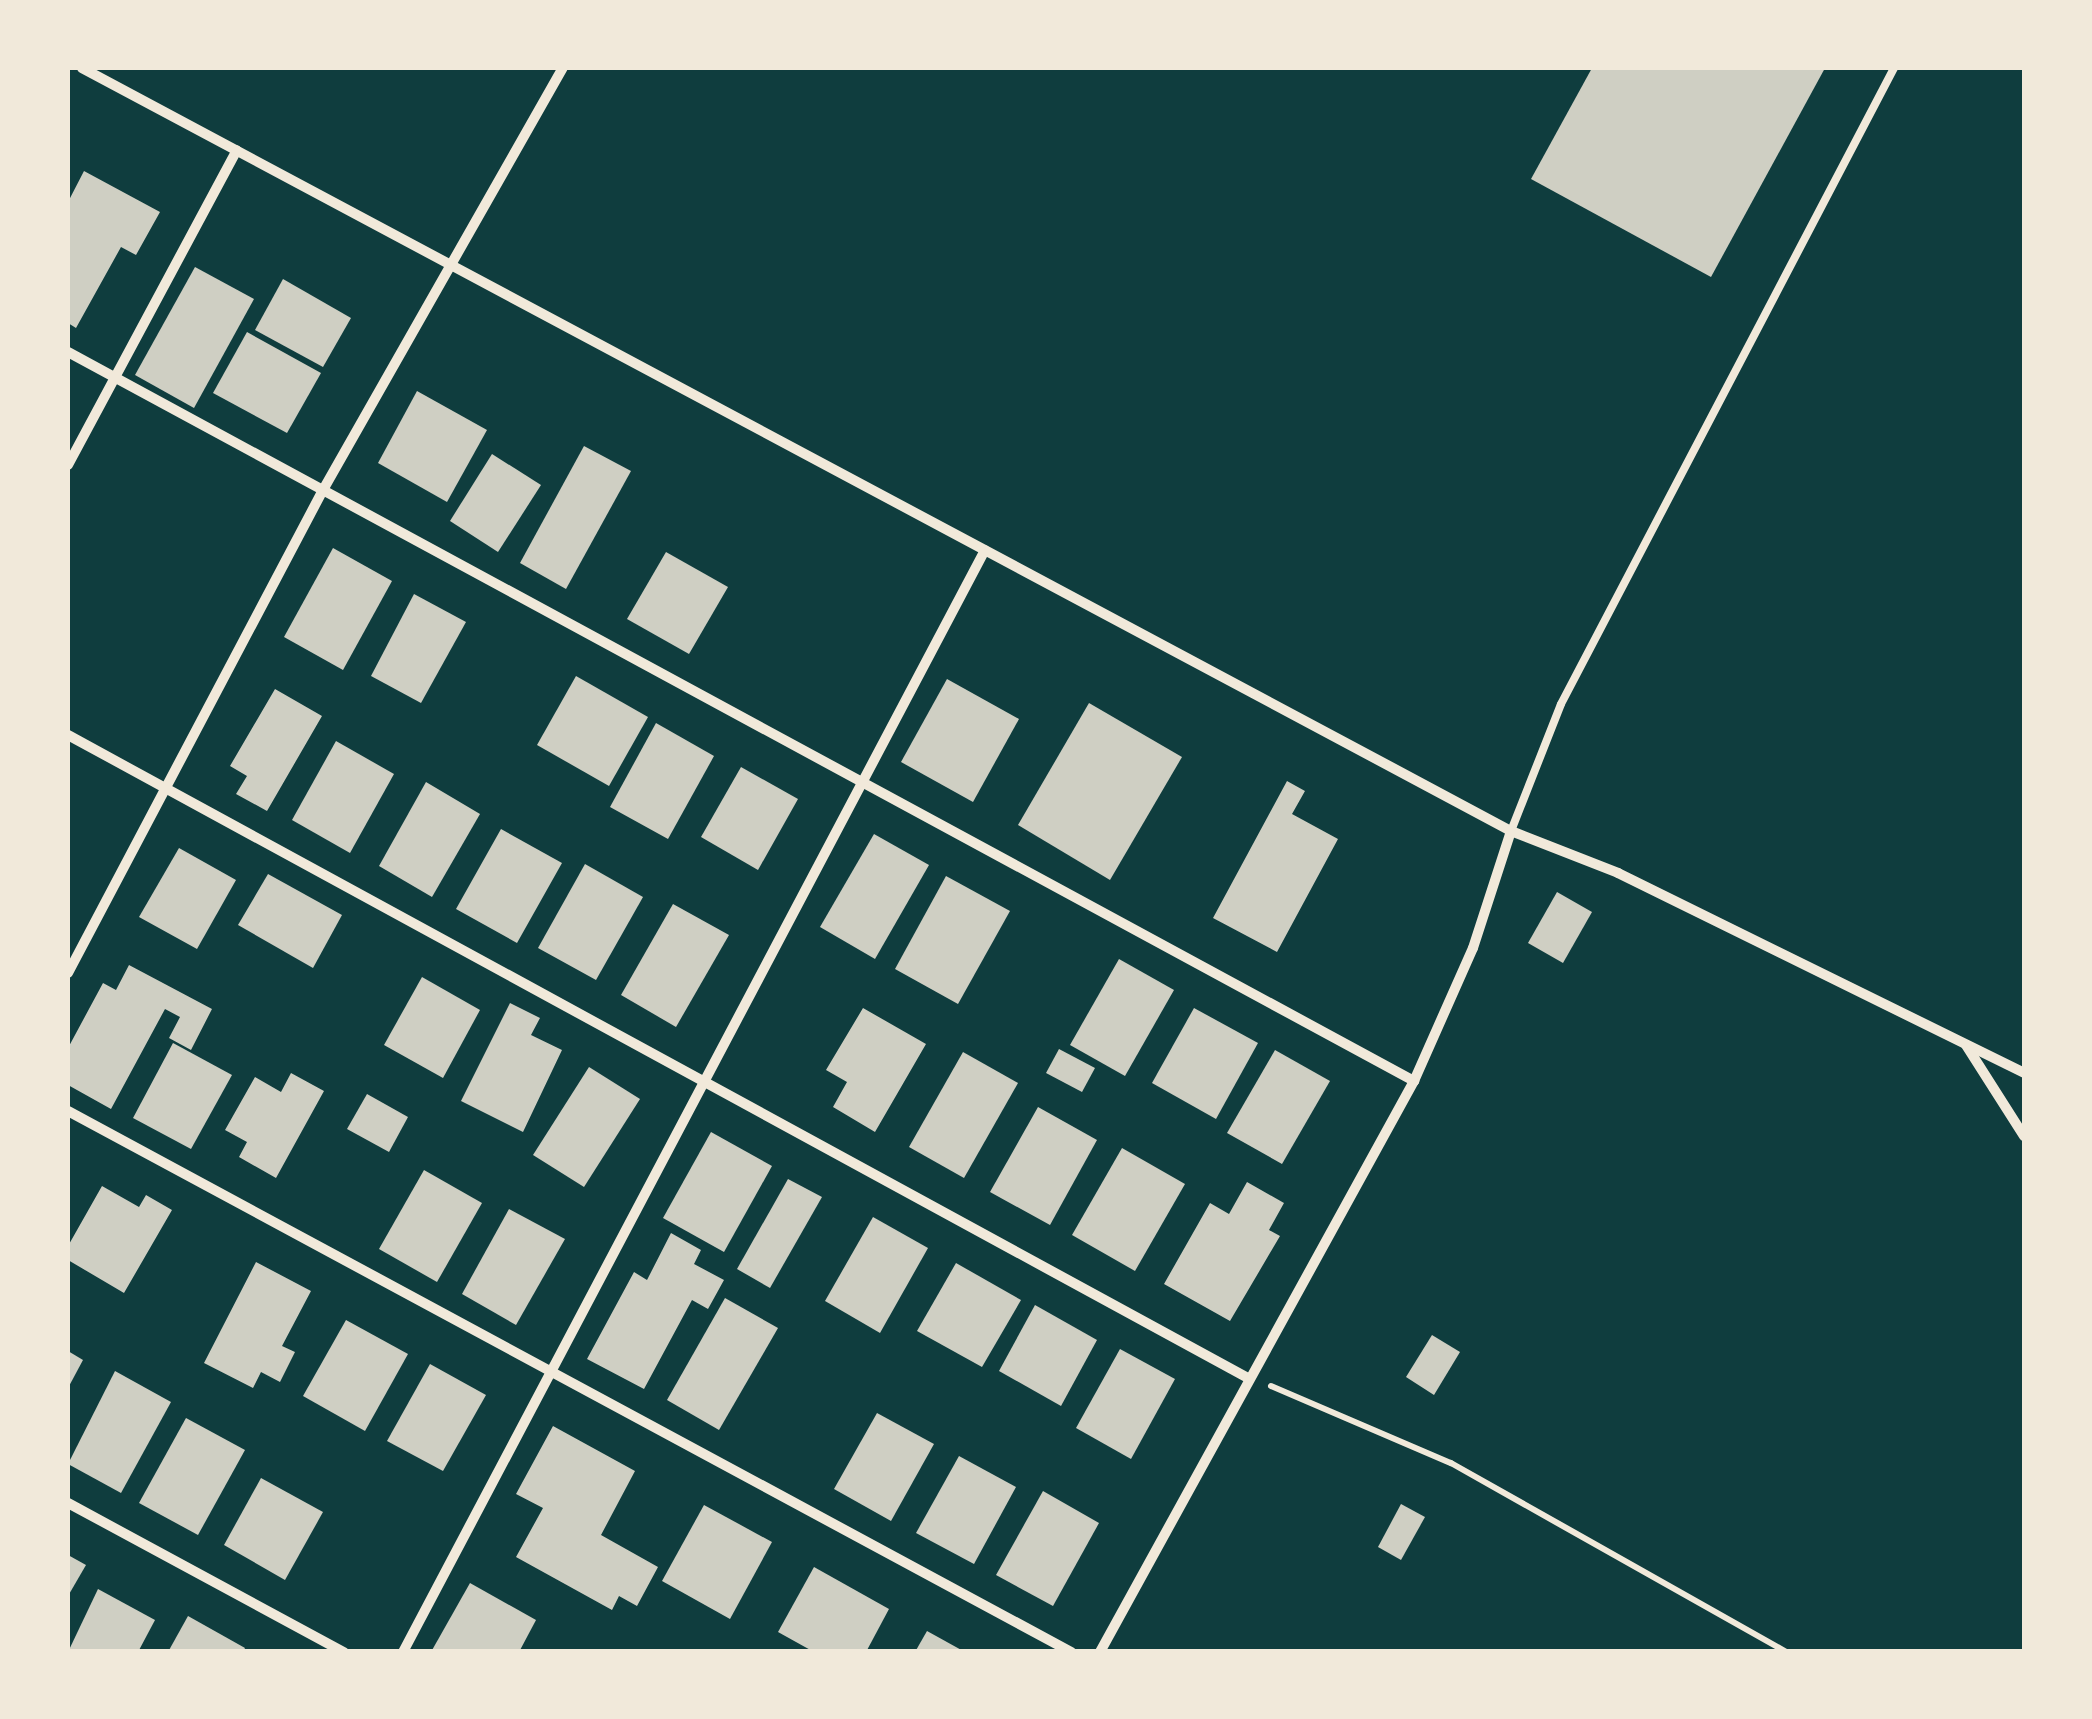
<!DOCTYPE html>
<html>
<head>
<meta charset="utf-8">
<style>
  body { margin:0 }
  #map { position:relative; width:2092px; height:1719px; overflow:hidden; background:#0f3d3e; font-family:Literata,serif }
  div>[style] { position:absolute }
  .building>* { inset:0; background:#cfcfc3 }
  .path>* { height:6px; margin:-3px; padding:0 3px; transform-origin:3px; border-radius:3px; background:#f1e9da }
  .service>* { height:8px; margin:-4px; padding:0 4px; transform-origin:4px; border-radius:4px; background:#f1e9da }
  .minor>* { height:10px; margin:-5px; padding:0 5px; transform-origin:5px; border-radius:5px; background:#f1e9da }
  span { translate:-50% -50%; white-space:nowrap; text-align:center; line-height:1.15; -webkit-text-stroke:8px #f1e9da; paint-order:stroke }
  .frame { position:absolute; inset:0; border:70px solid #f1e9da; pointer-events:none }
</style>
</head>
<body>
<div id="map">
  <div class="building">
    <i style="clip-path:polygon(1592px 68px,1825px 68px,1711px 277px,1531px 179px)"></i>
    <i style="clip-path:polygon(84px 171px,160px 212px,136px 255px,121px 247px,76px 328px,68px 323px,68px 202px)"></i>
    <i style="clip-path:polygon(195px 267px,254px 299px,194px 408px,135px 375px)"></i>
    <i style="clip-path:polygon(283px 279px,351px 318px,323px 367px,255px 330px)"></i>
    <i style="clip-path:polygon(247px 332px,321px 373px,287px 433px,213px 393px)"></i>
    <i style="clip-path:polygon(417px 391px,487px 430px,447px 502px,378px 463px)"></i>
    <i style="clip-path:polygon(584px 446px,631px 471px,566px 589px,520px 563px)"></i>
    <i style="clip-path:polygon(492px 454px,541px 485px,498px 552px,450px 521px)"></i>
    <i style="clip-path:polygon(333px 548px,392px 581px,343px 670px,284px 637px)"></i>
    <i style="clip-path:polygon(666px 552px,728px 587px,689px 654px,627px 619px)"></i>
    <i style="clip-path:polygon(414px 594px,466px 622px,421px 703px,371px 676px)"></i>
    <i style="clip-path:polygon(576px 676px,648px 717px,609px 786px,537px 745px)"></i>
    <i style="clip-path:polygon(947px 679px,1019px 719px,973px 802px,901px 762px)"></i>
    <i style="clip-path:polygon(275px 689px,322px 716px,267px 811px,236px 794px,247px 776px,230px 766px)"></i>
    <i style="clip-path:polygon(1089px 703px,1182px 757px,1110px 880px,1018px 825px)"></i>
    <i style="clip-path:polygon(656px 723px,714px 756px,668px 839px,610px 807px)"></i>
    <i style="clip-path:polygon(336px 741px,394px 774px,350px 853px,292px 820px)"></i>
    <i style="clip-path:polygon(741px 767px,798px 799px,758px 870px,701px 837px)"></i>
    <i style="clip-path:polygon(1287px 781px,1305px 791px,1292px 814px,1338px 839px,1277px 952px,1213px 918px)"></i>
    <i style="clip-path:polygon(426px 782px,480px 814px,432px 897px,379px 866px)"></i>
    <i style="clip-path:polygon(501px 829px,562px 863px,517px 943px,456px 909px)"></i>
    <i style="clip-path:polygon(874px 834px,929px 865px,875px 959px,820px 927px)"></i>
    <i style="clip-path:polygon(179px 848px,236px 880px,197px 949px,139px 917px)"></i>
    <i style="clip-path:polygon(585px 864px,643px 897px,596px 980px,538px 948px)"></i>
    <i style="clip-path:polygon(268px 874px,342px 915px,313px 968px,238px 925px)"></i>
    <i style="clip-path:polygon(946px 876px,1010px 911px,958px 1004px,895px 969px)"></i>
    <i style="clip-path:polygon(1557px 892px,1592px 912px,1563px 963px,1528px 943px)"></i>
    <i style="clip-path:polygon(673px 904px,729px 935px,676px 1027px,621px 995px)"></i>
    <i style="clip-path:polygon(1119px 959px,1174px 990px,1125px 1076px,1070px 1045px)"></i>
    <i style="clip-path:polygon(129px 965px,212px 1009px,191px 1050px,169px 1038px,180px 1017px,165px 1009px,111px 1109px,68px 1085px,68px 1048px,103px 983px,116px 990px)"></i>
    <i style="clip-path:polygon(422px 977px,480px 1010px,443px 1078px,384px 1045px)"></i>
    <i style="clip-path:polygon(510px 1003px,540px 1018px,531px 1035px,562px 1050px,523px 1132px,461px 1101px)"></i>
    <i style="clip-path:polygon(863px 1008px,926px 1044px,875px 1132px,833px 1107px,847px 1082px,826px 1070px)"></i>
    <i style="clip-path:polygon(1194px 1008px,1258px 1043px,1216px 1119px,1152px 1083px)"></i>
    <i style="clip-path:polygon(173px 1043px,232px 1075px,191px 1149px,133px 1118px)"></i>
    <i style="clip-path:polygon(1059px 1049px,1095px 1068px,1082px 1092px,1046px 1073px)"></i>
    <i style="clip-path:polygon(1275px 1050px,1330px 1081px,1282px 1164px,1227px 1133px)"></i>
    <i style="clip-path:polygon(963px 1052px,1018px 1083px,964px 1178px,909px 1147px)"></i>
    <i style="clip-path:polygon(589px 1067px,640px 1099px,584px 1187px,533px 1155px)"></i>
    <i style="clip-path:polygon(291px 1073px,324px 1091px,276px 1178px,239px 1157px,247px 1142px,225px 1130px,255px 1077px,281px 1092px)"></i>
    <i style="clip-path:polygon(367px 1094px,408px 1117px,389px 1152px,347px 1129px)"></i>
    <i style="clip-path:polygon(1038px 1107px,1097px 1140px,1050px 1225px,990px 1192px)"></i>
    <i style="clip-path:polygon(711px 1132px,772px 1166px,724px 1252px,663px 1218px)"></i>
    <i style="clip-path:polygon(1122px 1148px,1185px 1184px,1135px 1271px,1072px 1235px)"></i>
    <i style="clip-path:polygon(424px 1170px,482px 1203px,437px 1282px,379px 1249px)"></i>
    <i style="clip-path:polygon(788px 1179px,822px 1197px,770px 1288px,737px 1269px)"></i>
    <i style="clip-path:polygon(1247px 1182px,1284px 1203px,1269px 1230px,1280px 1236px,1230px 1321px,1164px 1284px,1210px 1203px,1229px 1214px)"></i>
    <i style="clip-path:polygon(102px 1186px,139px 1207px,146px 1195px,172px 1210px,124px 1293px,68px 1260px,68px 1246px)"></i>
    <i style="clip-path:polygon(509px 1209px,565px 1239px,516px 1325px,462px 1294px)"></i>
    <i style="clip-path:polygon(873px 1217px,928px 1248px,880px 1333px,825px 1301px)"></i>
    <i style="clip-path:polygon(671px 1233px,701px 1250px,694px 1264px,724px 1280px,708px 1309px,692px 1300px,644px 1389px,587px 1359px,634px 1272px,647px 1280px)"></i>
    <i style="clip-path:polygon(256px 1262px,311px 1291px,282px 1346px,295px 1352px,280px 1382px,261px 1372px,253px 1388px,204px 1363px)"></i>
    <i style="clip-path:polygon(956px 1263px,1021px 1300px,982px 1367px,917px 1331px)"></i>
    <i style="clip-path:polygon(725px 1298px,778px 1328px,719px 1430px,667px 1400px)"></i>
    <i style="clip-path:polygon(1035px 1305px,1097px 1340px,1061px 1406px,999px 1371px)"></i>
    <i style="clip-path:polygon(346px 1320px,408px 1354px,365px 1431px,303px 1396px)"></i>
    <i style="clip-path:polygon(1432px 1335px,1460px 1352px,1434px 1395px,1406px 1377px)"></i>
    <i style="clip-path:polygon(1120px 1349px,1175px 1379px,1131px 1459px,1076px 1428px)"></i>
    <i style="clip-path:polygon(68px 1351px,83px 1360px,68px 1388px)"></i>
    <i style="clip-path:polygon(430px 1364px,486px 1395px,443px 1471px,387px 1441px)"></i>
    <i style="clip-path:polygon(115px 1371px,171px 1402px,121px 1493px,68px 1464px)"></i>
    <i style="clip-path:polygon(877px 1413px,934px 1444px,891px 1521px,834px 1489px)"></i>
    <i style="clip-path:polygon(186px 1418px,245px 1450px,198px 1535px,139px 1503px)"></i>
    <i style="clip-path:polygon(553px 1426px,635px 1471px,601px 1535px,658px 1567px,637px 1606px,619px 1596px,612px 1610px,516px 1557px,543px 1508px,516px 1494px)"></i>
    <i style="clip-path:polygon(959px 1456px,1016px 1487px,974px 1564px,916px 1533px)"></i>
    <i style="clip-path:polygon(261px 1478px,323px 1512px,285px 1580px,224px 1545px)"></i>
    <i style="clip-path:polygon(1043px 1491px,1099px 1523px,1053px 1606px,996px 1575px)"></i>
    <i style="clip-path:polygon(1401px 1504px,1425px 1517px,1401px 1560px,1378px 1547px)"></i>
    <i style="clip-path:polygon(704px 1505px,772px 1542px,730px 1619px,662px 1581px)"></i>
    <i style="clip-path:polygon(68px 1555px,86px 1565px,68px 1596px)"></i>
    <i style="clip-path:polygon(814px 1567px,889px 1609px,866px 1652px,814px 1652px,778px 1632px)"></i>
    <i style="clip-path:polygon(470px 1583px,536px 1620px,519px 1652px,431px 1652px)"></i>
    <i style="clip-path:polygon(98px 1589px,155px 1620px,138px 1652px,68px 1652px)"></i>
    <i style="clip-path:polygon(188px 1616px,245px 1648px,243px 1652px,168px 1652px)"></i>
    <i style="clip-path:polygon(927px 1631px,965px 1652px,915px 1652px)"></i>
  </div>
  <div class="path">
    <i style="left:1271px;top:1386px;width:196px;rotate:23.2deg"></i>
    <i style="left:1451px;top:1463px;width:385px;rotate:29.4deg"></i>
  </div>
  <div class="service">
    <i style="left:1511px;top:831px;width:136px;rotate:-68.5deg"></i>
    <i style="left:1561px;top:704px;width:718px;rotate:-62.36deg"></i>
  </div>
  <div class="minor">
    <i style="left:82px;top:68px;width:1620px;rotate:28.1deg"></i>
    <i style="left:1511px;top:831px;width:115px;rotate:21.4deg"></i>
    <i style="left:1618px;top:873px;width:453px;rotate:26.2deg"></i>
    <i style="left:68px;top:352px;width:1531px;rotate:28.44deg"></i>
    <i style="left:68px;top:465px;width:357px;rotate:-61.8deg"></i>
    <i style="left:68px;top:735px;width:1342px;rotate:28.59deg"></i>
    <i style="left:68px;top:973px;width:546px;rotate:-62.17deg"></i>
    <i style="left:323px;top:490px;width:485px;rotate:-60.4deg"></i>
    <i style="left:1966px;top:1045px;width:108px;rotate:57.5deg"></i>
    <i style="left:68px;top:1111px;width:1140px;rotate:28.34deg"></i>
    <i style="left:68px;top:1503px;width:314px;rotate:28.4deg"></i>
    <i style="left:403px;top:1652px;width:1246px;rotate:-62.16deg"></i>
    <i style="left:1100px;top:1652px;width:652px;rotate:-61.19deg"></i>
    <i style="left:1414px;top:1081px;width:145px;rotate:-66.1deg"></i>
    <i style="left:1473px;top:948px;width:123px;rotate:-72deg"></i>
  </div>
  <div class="frame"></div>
</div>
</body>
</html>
